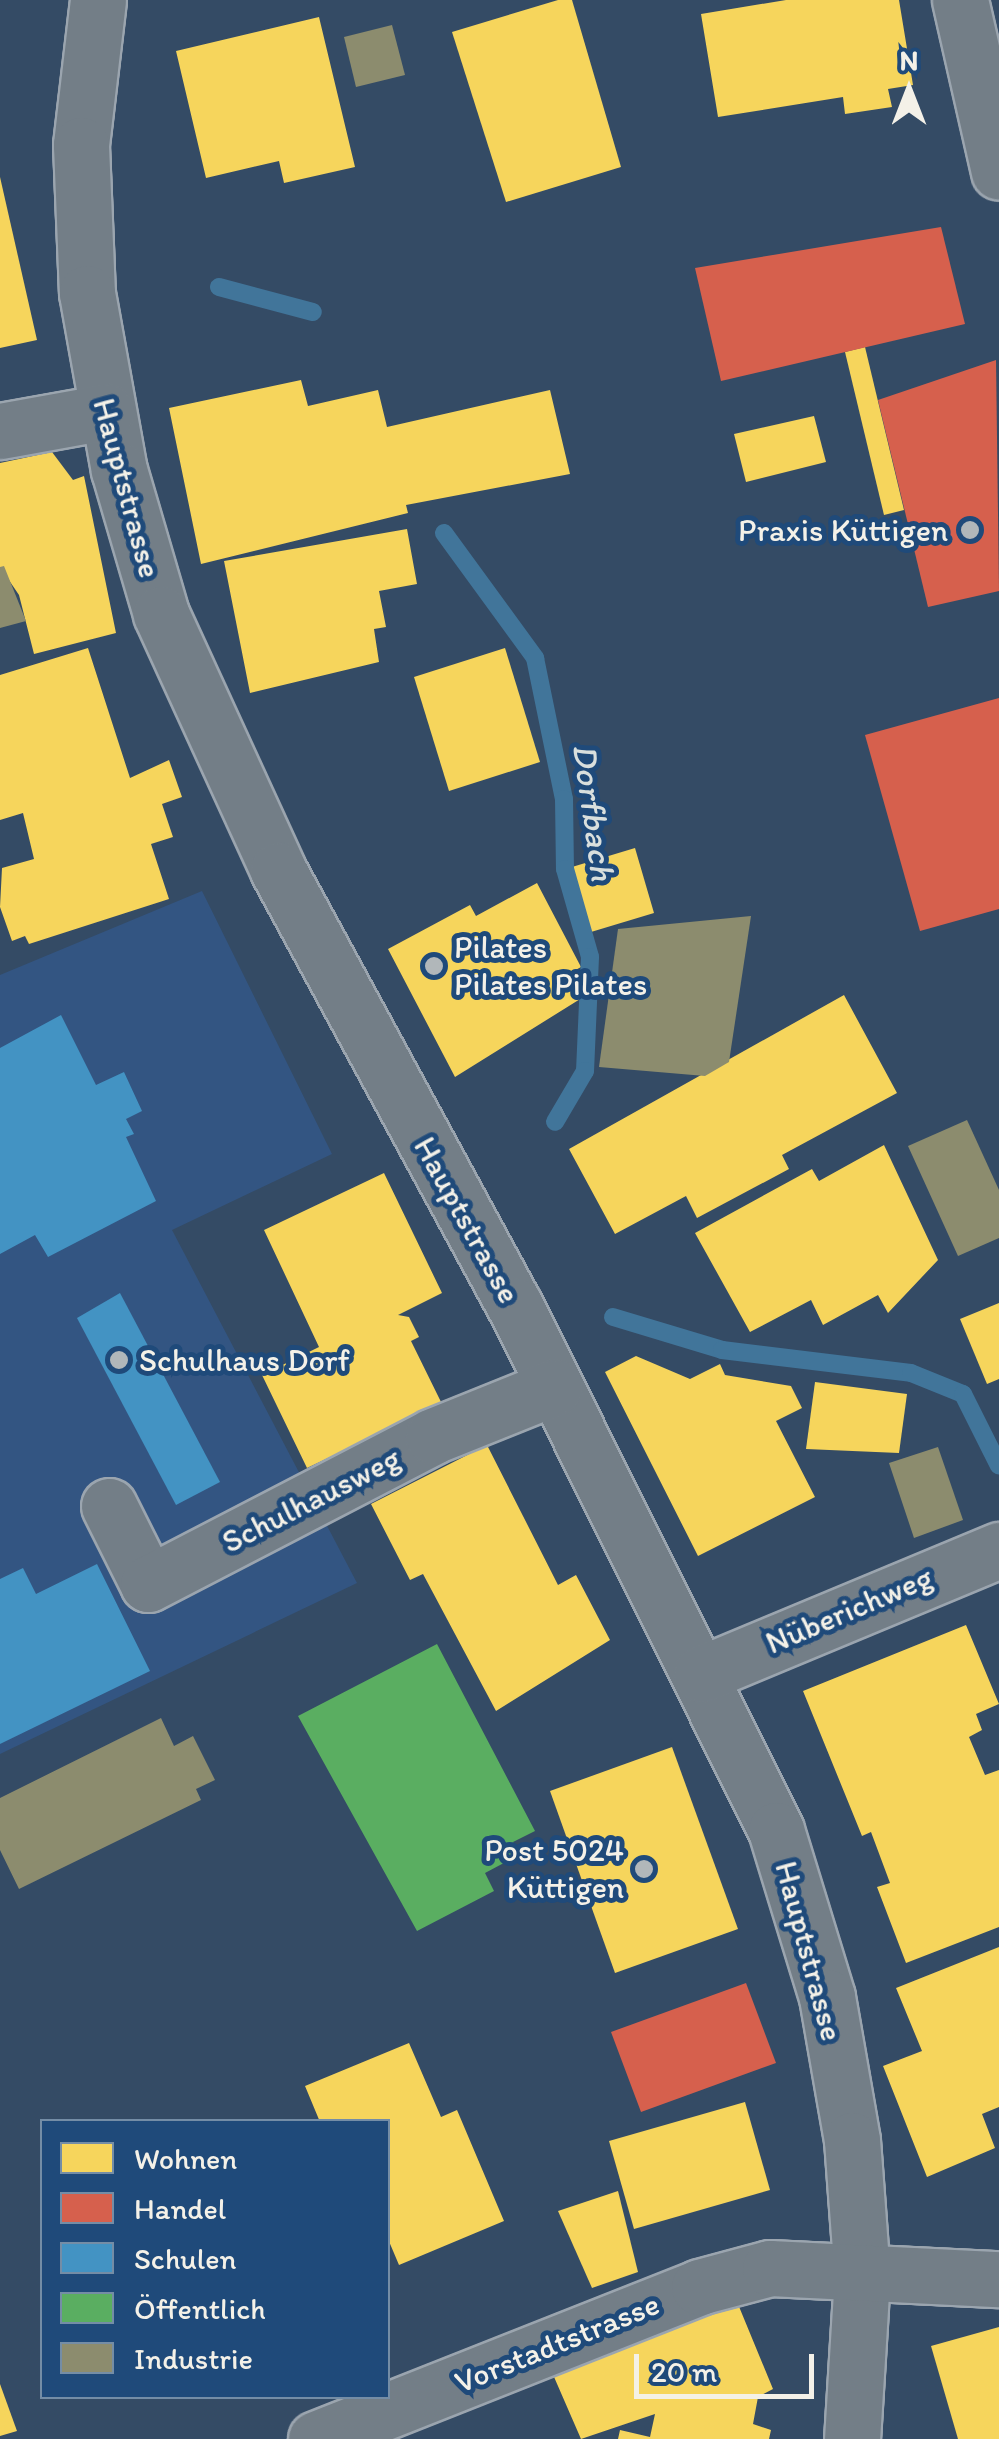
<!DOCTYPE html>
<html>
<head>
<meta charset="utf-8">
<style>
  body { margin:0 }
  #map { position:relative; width:999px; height:2439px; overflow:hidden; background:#344b65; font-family:Itim,sans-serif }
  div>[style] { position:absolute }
  .built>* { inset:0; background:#335582 }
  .homes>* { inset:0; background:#f6d55c }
  .shops>* { inset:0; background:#d6604d }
  .schools>* { inset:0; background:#4393c3 }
  .public>* { inset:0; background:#5aae61 }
  .industry>* { inset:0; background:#8c8c6e }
  .stream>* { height:18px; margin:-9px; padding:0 9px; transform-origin:9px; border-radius:9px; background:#41759a }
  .roads { filter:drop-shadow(2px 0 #9ba5af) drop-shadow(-2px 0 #9ba5af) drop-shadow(0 2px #9ba5af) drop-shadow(0 -2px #9ba5af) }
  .minor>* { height:55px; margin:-27.5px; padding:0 27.5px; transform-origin:27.5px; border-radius:27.5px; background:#737e87 }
  .dots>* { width:28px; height:28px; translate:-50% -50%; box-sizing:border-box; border:5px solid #1f4a7a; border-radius:50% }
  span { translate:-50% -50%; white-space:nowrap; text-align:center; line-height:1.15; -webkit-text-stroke:10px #1f4a7a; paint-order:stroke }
  .street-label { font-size:32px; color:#f4f1e8 }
  .poi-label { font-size:32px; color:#f4f1e8 }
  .right { translate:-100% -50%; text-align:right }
  .left { translate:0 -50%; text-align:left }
  .water-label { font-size:35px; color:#d9dfdd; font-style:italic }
  .legend { position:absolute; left:40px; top:2119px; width:350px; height:280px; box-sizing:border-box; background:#1f4a7a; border:2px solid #748da6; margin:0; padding:12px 18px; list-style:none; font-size:30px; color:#f4f1e8 }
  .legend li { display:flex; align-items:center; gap:20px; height:50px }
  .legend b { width:50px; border:2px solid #748da6 }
  .north { position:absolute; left:859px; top:40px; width:100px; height:100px; -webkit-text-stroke:8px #1f4a7a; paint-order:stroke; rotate:0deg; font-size:28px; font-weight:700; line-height:40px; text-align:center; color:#f4f1e8 }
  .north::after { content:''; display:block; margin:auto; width:35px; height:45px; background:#f4f1e8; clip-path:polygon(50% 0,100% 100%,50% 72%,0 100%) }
  .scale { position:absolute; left:634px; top:2354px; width:180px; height:45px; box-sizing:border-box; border:5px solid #f4f1e8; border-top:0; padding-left:12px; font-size:30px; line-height:35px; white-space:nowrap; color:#f4f1e8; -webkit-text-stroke:8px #1f4a7a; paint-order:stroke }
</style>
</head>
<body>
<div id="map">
  <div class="built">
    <i style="clip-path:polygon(202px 891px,332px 1154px,172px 1230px,357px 1583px,0 1754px,0 975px)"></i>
  </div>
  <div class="homes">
    <i style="clip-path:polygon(558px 0,572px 0,621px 167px,506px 202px,452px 32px)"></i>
    <i style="clip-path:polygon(786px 0,899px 0,913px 85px,888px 89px,892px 107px,845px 114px,843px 97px,718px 117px,701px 14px)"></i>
    <i style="clip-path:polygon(319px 17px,355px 167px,284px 183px,279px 161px,206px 178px,176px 51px)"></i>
    <i style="clip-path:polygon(0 177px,37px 340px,0 348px)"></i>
    <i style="clip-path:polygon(865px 347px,904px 510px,884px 515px,845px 352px)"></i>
    <i style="clip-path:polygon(301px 380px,308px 406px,378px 390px,387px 427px,550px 390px,570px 474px,406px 505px,408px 513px,201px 564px,169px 408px)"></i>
    <i style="clip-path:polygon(814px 416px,826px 462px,746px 482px,734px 434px)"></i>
    <i style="clip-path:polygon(52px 452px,73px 480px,84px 476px,116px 633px,34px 654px,19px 595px,0 567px,0 463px)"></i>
    <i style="clip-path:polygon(407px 529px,417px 584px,379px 591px,386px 627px,374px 629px,379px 662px,250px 693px,224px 561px)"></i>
    <i style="clip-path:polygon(88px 648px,130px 778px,169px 760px,182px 797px,162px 804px,173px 837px,151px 844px,169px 899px,29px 944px,25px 936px,12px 941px,0 907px,2px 868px,34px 859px,23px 813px,0 820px,0 675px)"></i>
    <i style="clip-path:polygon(505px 648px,540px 762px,449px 791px,414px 677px)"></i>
    <i style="clip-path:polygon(635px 848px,654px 913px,591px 932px,572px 867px)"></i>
    <i style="clip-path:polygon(537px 883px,581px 967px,572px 972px,585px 996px,455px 1077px,388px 949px,470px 905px,476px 916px)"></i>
    <i style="clip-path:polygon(844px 995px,897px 1093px,782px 1155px,789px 1169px,697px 1218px,686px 1196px,615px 1234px,569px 1149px)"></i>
    <i style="clip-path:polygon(884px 1145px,938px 1260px,888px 1313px,878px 1295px,823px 1325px,811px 1300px,750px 1332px,695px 1233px,812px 1169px,819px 1181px)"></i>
    <i style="clip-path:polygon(384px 1173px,442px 1293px,398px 1315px,409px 1317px,419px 1337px,411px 1341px,442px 1404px,307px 1468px,262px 1375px,319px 1347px,264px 1230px)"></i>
    <i style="clip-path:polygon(999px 1303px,999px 1379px,987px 1384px,960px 1319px)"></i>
    <i style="clip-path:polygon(636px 1356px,690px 1379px,720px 1364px,725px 1375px,791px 1386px,802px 1408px,776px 1421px,815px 1497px,698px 1556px,605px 1372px)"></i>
    <i style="clip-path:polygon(815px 1382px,907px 1394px,899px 1453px,806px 1449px)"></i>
    <i style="clip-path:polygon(487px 1445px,558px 1585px,576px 1575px,610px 1640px,496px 1711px,423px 1574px,410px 1580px,371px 1504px)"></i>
    <i style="clip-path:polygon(966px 1625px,999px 1704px,976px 1714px,982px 1730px,969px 1737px,985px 1775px,999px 1770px,999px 1927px,906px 1963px,877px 1887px,890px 1883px,871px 1832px,862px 1836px,803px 1691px)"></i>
    <i style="clip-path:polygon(672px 1747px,738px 1929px,615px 1973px,550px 1791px)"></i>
    <i style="clip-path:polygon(999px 1947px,999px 2107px,982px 2114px,995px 2148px,927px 2177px,883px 2066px,922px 2051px,896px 1988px)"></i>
    <i style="clip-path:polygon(409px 2043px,441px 2117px,457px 2110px,504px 2221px,399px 2265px,388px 2239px,388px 2122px,320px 2122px,305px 2086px)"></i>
    <i style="clip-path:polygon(745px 2102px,770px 2190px,634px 2229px,609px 2141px)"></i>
    <i style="clip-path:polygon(618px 2191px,638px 2272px,592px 2288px,558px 2211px)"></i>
    <i style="clip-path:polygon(733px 2292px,773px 2389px,758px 2397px,753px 2424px,771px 2430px,769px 2439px,618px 2439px,620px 2430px,650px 2437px,655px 2414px,581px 2439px,551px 2370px)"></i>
    <i style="clip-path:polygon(999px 2327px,999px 2439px,958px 2439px,931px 2346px)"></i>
    <i style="clip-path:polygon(0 2384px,17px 2431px,0 2436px)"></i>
  </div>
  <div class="shops">
    <i style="clip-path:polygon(941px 227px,965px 324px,721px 381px,695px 268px)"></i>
    <i style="clip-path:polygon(996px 360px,999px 591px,928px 607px,878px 400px)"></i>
    <i style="clip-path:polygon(999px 698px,999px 909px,920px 931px,865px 735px)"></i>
    <i style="clip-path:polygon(746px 1983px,776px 2063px,641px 2112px,611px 2032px)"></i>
  </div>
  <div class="schools">
    <i style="clip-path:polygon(61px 1015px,96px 1085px,124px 1072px,142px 1111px,126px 1119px,134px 1134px,126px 1137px,156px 1201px,48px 1257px,35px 1235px,0 1254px,0 1048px)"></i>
    <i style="clip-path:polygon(120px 1293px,220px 1482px,176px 1505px,77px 1318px)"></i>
    <i style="clip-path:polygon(97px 1564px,150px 1671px,0 1744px,0 1579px,23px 1568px,36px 1594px)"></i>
  </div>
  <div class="public">
    <i style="clip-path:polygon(437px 1644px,535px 1831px,513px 1842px,519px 1855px,485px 1873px,494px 1891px,417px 1931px,298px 1716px)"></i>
  </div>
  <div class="industry">
    <i style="clip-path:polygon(392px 25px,405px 75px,356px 87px,344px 37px)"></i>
    <i style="clip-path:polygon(4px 566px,26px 621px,0 628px,0 567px)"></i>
    <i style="clip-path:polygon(751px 916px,729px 1062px,705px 1076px,599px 1067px,618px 929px)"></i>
    <i style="clip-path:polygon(967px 1120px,999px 1190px,999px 1238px,958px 1256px,908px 1146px)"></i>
    <i style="clip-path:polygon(938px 1447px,963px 1520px,914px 1538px,889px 1463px)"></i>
    <i style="clip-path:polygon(161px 1718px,174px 1746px,193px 1736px,215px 1780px,196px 1789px,201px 1800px,19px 1889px,0 1850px,0 1798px)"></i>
  </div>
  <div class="stream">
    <i style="left:219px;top:287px;width:97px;rotate:14.9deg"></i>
    <i style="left:444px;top:533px;width:155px;rotate:53.9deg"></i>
    <i style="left:535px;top:658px;width:144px;rotate:78.4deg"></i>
    <i style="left:564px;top:799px;width:70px;rotate:89.2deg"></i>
    <i style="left:565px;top:869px;width:91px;rotate:74.1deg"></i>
    <i style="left:590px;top:957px;width:114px;rotate:92.5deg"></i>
    <i style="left:585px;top:1071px;width:59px;rotate:120.5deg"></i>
    <i style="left:613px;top:1317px;width:114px;rotate:16.8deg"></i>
    <i style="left:722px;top:1350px;width:190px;rotate:6.9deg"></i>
    <i style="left:911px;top:1373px;width:56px;rotate:22deg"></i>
    <i style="left:963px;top:1394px;width:80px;rotate:63.4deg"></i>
  </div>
  <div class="roads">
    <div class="minor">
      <i style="left:98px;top:0;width:146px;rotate:96.7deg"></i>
      <i style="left:81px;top:145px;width:148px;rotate:87.7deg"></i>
      <i style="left:87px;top:293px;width:180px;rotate:79.8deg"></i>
      <i style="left:119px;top:470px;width:150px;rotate:73.7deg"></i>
      <i style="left:161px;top:614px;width:281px;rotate:65.4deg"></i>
      <i style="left:278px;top:870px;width:496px;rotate:61.5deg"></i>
      <i style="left:515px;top:1306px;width:585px;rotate:63.52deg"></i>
      <i style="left:776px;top:1830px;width:175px;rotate:73deg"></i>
      <i style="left:827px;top:1997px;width:145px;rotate:80.1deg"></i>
      <i style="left:852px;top:2140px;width:136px;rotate:85.8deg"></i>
      <i style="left:862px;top:2276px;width:163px;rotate:93.5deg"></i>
      <i style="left:960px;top:0;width:176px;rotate:77.2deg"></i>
      <i style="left:0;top:431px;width:108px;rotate:-10.2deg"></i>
      <i style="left:109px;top:1506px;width:87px;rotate:63.4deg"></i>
      <i style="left:148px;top:1584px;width:321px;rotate:-27.4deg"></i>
      <i style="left:433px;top:1436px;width:131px;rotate:-21.9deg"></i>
      <i style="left:701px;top:1674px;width:323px;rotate:-22.6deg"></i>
      <i style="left:316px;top:2439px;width:412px;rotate:-21.6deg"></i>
      <i style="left:699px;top:2287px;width:73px;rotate:-15deg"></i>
      <i style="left:770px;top:2268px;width:229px;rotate:2.8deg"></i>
    </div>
  </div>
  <div class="dots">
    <i style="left:970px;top:530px;background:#b1b7ba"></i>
    <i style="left:434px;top:966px;background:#b1b7ba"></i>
    <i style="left:119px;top:1360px;background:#b1b7ba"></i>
    <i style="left:644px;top:1869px;background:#b1b7ba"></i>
  </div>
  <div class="street-label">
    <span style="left:127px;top:488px;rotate:75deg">Hauptstrasse</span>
    <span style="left:467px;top:1220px;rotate:61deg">Hauptstrasse</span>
    <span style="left:311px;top:1500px;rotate:-27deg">Schulhausweg</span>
    <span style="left:849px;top:1610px;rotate:-23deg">Nüberichweg</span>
    <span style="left:809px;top:1951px;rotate:75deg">Hauptstrasse</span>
    <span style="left:557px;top:2343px;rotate:-22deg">Vorstadtstrasse</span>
  </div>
  <div class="poi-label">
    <span class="right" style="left:948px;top:530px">Praxis Küttigen</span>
    <span class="left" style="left:454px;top:966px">Pilates<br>Pilates Pilates</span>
    <span class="left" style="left:139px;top:1360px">Schulhaus Dorf</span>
    <span class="right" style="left:624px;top:1869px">Post 5024<br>Küttigen</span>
  </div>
  <div class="water-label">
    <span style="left:594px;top:812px;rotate:82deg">Dorfbach</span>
  </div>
  <ul class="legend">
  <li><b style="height:28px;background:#f6d55c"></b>Wohnen</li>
  <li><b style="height:28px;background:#d6604d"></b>Handel</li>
  <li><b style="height:28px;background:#4393c3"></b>Schulen</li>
  <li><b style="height:28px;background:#5aae61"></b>Öffentlich</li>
  <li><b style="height:28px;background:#8c8c6e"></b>Industrie</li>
  </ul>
  <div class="north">N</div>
  <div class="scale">20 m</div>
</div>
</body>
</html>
